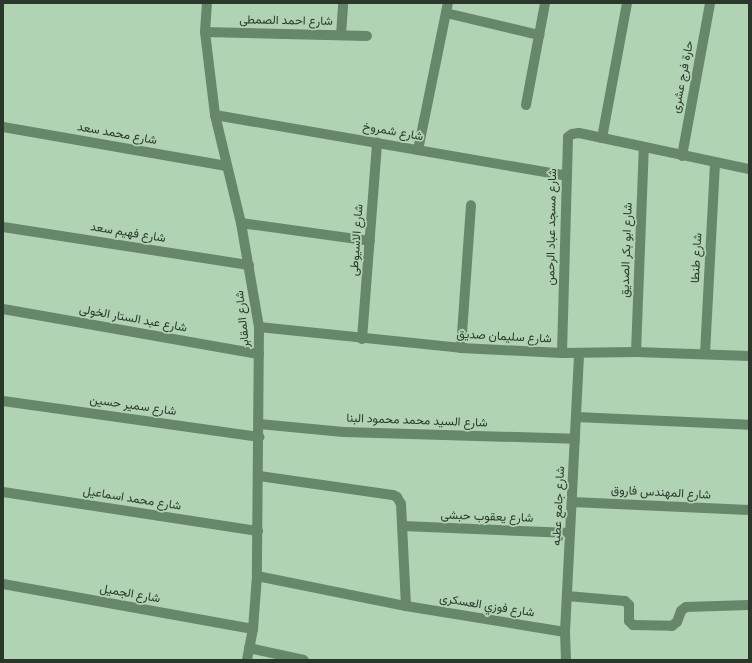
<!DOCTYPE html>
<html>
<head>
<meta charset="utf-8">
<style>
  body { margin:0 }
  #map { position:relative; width:752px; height:663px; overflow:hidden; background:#b0d3b4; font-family:"Roboto Serif",Vazirmatn,serif }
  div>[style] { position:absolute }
  .minor>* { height:10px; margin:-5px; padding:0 5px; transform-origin:5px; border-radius:5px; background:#67876b }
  span { translate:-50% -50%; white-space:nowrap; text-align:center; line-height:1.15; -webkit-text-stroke:3.5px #b0d3b4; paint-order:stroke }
  .street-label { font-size:12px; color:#2a382c }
  .frame { position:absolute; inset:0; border:4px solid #2a382c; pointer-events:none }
</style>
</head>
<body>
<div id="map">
  <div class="minor">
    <i style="left:207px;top:3px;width:29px;rotate:94deg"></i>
    <i style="left:205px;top:32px;width:84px;rotate:83.1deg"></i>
    <i style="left:215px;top:115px;width:111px;rotate:76.5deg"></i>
    <i style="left:241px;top:223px;width:106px;rotate:80.2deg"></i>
    <i style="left:259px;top:327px;width:249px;rotate:90.5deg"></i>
    <i style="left:257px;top:576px;width:53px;rotate:94.3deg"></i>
    <i style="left:253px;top:629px;width:32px;rotate:101deg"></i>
    <i style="left:446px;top:13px;width:96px;rotate:13.3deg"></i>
    <i style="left:205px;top:32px;width:162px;rotate:1.4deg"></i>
    <i style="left:341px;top:35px;width:32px;rotate:-86deg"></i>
    <i style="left:526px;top:105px;width:104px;rotate:-79.4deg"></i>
    <i style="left:215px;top:115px;width:357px;rotate:9.8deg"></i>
    <i style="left:3px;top:127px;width:227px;rotate:9.9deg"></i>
    <i style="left:602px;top:138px;width:137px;rotate:-79.5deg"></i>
    <i style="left:418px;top:150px;width:150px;rotate:-78.5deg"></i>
    <i style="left:682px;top:156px;width:156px;rotate:-79.6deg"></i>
    <i style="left:241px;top:223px;width:130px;rotate:7.9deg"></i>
    <i style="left:3px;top:227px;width:249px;rotate:8.8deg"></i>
    <i style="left:3px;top:309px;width:260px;rotate:10deg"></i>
    <i style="left:259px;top:327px;width:203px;rotate:5.9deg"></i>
    <i style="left:461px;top:348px;width:101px;rotate:2.8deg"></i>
    <i style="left:562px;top:353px;width:74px;rotate:-0.8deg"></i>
    <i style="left:636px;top:352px;width:113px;rotate:2deg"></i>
    <i style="left:362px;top:339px;width:197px;rotate:-85.6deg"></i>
    <i style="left:461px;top:348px;width:143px;rotate:-86deg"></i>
    <i style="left:636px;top:352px;width:204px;rotate:-87.8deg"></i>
    <i style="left:562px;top:353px;width:216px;rotate:-88.4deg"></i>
    <i style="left:568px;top:137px;width:5px;rotate:-37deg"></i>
    <i style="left:572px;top:134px;width:7px;rotate:-8deg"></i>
    <i style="left:579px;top:133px;width:174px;rotate:12deg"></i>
    <i style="left:705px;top:354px;width:191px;rotate:-87deg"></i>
    <i style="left:3px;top:401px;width:259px;rotate:8deg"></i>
    <i style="left:576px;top:417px;width:173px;rotate:2.6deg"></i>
    <i style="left:259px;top:424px;width:85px;rotate:5.4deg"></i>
    <i style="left:344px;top:432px;width:231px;rotate:1.7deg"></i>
    <i style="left:259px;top:476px;width:135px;rotate:8.1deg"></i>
    <i style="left:393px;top:495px;width:4px;rotate:27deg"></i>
    <i style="left:397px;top:497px;width:8px;rotate:60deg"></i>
    <i style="left:401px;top:504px;width:102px;rotate:87.2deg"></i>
    <i style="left:3px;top:492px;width:258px;rotate:8.7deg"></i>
    <i style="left:572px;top:502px;width:177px;rotate:2.6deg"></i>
    <i style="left:403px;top:526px;width:167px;rotate:2.4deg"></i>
    <i style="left:257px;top:576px;width:152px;rotate:11.4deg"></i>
    <i style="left:406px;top:606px;width:161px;rotate:9.3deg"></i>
    <i style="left:3px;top:584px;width:254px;rotate:10.2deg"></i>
    <i style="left:567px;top:596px;width:58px;rotate:4.9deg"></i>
    <i style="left:625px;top:601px;width:6px;rotate:45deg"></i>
    <i style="left:629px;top:605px;width:16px;rotate:90deg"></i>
    <i style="left:629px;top:621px;width:6px;rotate:45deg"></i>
    <i style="left:633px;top:625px;width:39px;rotate:1deg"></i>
    <i style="left:672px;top:626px;width:6px;rotate:-39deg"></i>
    <i style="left:677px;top:622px;width:12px;rotate:-70deg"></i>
    <i style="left:681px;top:611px;width:6px;rotate:-39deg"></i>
    <i style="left:686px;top:607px;width:63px;rotate:-1.8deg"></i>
    <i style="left:249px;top:648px;width:56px;rotate:12.3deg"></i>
    <i style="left:566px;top:660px;width:28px;rotate:-92deg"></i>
    <i style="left:565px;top:632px;width:279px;rotate:-87.1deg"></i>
  </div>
  <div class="street-label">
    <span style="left:286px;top:21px;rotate:1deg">شارع احمد الصمطى</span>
    <span style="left:683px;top:77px;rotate:-79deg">حارة فرج عشرى</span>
    <span style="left:393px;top:132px;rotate:10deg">شارع شمروخ</span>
    <span style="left:117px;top:134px;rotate:10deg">شارع محمد سعد</span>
    <span style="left:552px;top:227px;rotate:-89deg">شارع مسجد عباد الرحمن</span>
    <span style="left:128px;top:233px;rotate:9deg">شارع فهيم سعد</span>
    <span style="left:357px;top:240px;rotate:-86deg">شارع الاسيوطى</span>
    <span style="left:627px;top:250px;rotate:-88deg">شارع ابو بكر الصديق</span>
    <span style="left:697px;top:258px;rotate:-87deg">شارع طنطا</span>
    <span style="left:133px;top:319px;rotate:10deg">شارع عبد الستار الخولى</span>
    <span style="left:243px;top:319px;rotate:-96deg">شارع المقابر</span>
    <span style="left:504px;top:337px;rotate:3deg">شارع سليمان صديق</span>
    <span style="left:133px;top:406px;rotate:8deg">شارع سمير حسين</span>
    <span style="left:417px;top:421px;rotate:2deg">شارع السيد محمد محمود البنا</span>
    <span style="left:661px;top:493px;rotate:3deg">شارع المهندس فاروق</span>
    <span style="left:132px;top:499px;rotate:9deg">شارع محمد اسماعيل</span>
    <span style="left:559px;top:506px;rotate:-87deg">شارع جامع عطيه</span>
    <span style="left:487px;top:517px;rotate:2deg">شارع يعقوب حبشى</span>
    <span style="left:130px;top:594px;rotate:10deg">شارع الجميل</span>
    <span style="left:487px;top:606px;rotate:9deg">شارع فوزي العسكرى</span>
  </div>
  <div class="frame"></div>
</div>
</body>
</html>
